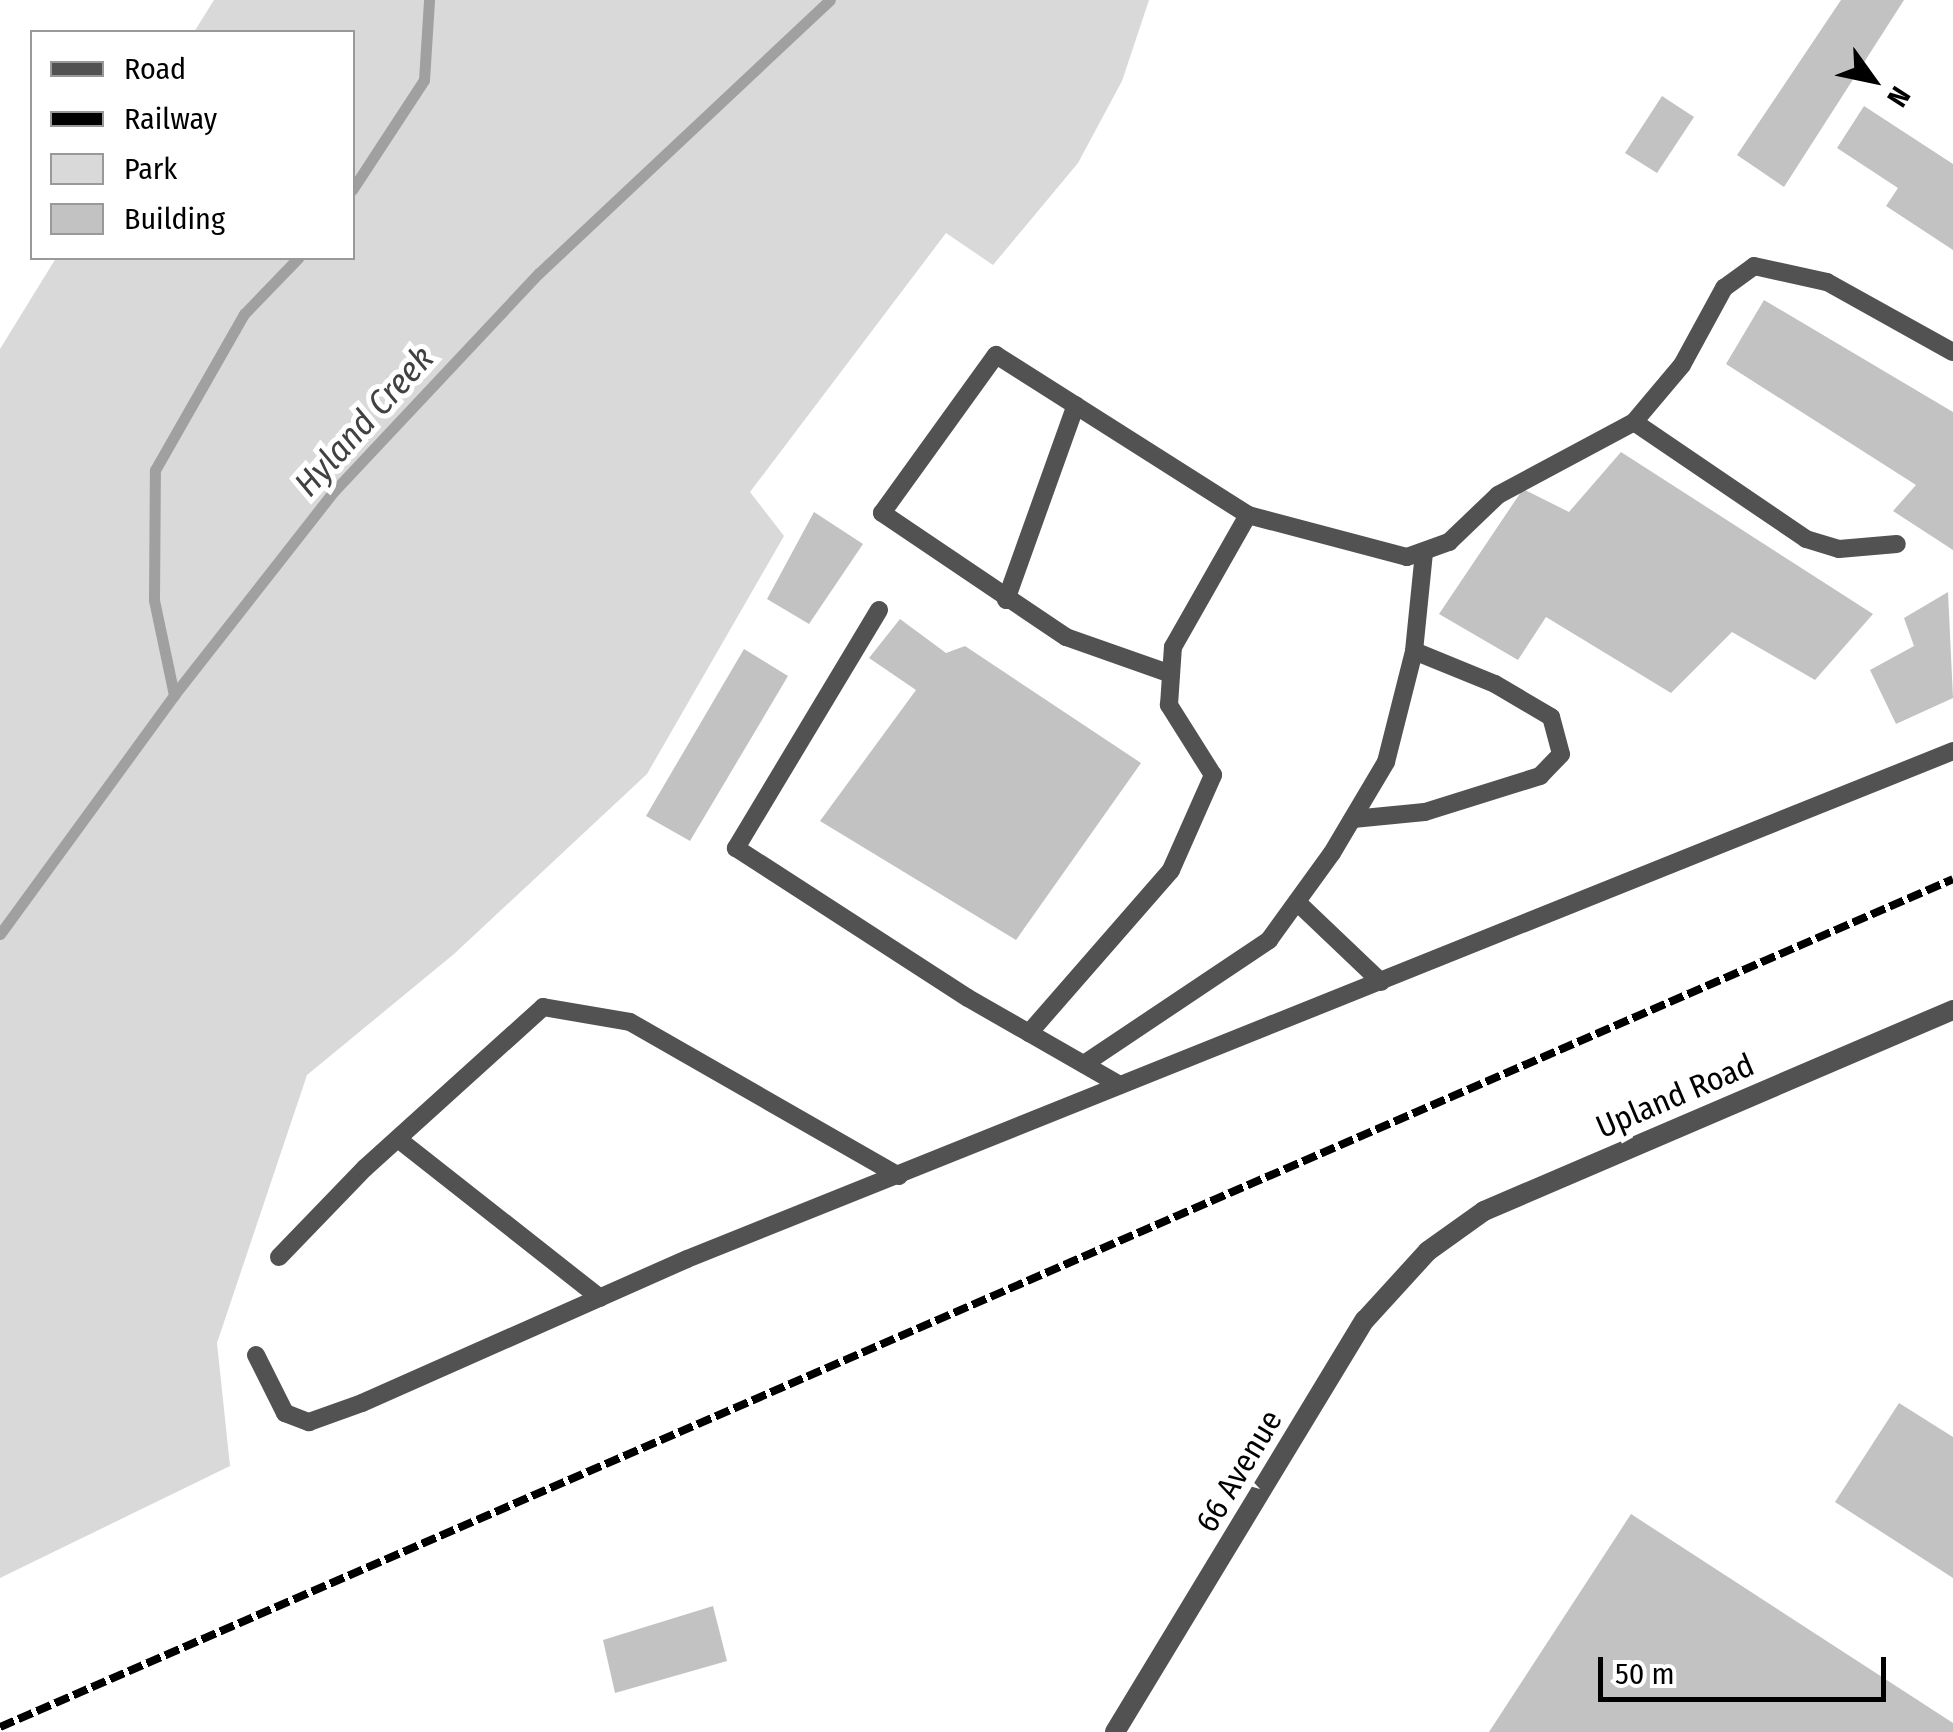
<!DOCTYPE html>
<html>
<head>
<meta charset="utf-8">
<style>
  body { margin:0 }
  #map { position:relative; width:1953px; height:1732px; overflow:hidden; background:#fff; font-family:"Fira Sans Condensed",sans-serif }
  div>[style] { position:absolute }
  .green>* { inset:0; background:#d9d9d9 }
  .stream>* { height:11px; margin:-5.5px; padding:0 5.5px; transform-origin:5.5px; border-radius:5.5px; background:#a0a0a0 }
  .building>* { inset:0; background:#c2c2c2 }
  .lane>* { height:18px; margin:-9px; padding:0 9px; transform-origin:9px; border-radius:9px; background:#525252 }
  .street>* { height:20px; margin:-10px; padding:0 10px; transform-origin:10px; border-radius:10px; background:#525252 }
  .rail>* { height:8px; margin-top:-4px; transform-origin:0; background:repeating-linear-gradient(90deg,#000 0 15px,transparent 0 20px) }
  span { translate:-50% -50%; white-space:nowrap; text-align:center; line-height:1.15; -webkit-text-stroke:10px #fff; paint-order:stroke }
  .street-label { font-size:32px; color:#000 }
  .water-label { font-size:35px; color:#414141; font-style:italic }
  .legend { position:absolute; left:30px; top:30px; width:325px; height:230px; box-sizing:border-box; background:#fff; border:2px solid #999; margin:0; padding:12px 18px; list-style:none; font-size:30px; color:#000 }
  .legend li { display:flex; align-items:center; gap:20px; height:50px }
  .legend b { width:50px; border:2px solid #999 }
  .north { position:absolute; left:1823px; top:30px; width:100px; height:100px; -webkit-text-stroke:8px #fff; paint-order:stroke; rotate:123deg; font-size:28px; font-weight:700; line-height:40px; text-align:center; color:#000 }
  .north::after { content:''; display:block; margin:auto; width:35px; height:45px; background:#000; clip-path:polygon(50% 0,100% 100%,50% 72%,0 100%) }
  .scale { position:absolute; left:1598px; top:1657px; width:288px; height:45px; box-sizing:border-box; border:5px solid #000; border-top:0; padding-left:12px; font-size:30px; line-height:35px; white-space:nowrap; color:#000; -webkit-text-stroke:8px #fff; paint-order:stroke }
</style>
</head>
<body>
<div id="map">
  <div class="green">
    <i style="clip-path:polygon(214px 0,1149px 0,1122px 81px,1078px 163px,993px 265px,946px 233px,750px 492px,784px 536px,647px 774px,454px 954px,307px 1075px,217px 1343px,230px 1466px,0 1578px,0 349px,56px 258px,352px 258px,352px 32px,194px 32px)"></i>
  </div>
  <div class="stream">
    <i style="left:352px;top:190px;width:131px;rotate:-56.8deg"></i>
    <i style="left:424px;top:80px;width:80px;rotate:-86.4deg"></i>
    <i style="left:174px;top:695px;width:97px;rotate:-101.9deg"></i>
    <i style="left:154px;top:600px;width:130px;rotate:-89.6deg"></i>
    <i style="left:155px;top:470px;width:180px;rotate:-60.3deg"></i>
    <i style="left:244px;top:314px;width:78px;rotate:-46deg"></i>
    <i style="left:0;top:934px;width:296px;rotate:-53.9deg"></i>
    <i style="left:174px;top:695px;width:261px;rotate:-51.9deg"></i>
    <i style="left:335px;top:490px;width:298px;rotate:-46.8deg"></i>
    <i style="left:539px;top:273px;width:399px;rotate:-43.2deg"></i>
  </div>
  <div class="building">
    <i style="clip-path:polygon(1841px 0,1904px 0,1784px 187px,1737px 155px)"></i>
    <i style="clip-path:polygon(1662px 96px,1694px 117px,1657px 173px,1625px 153px)"></i>
    <i style="clip-path:polygon(1864px 106px,1953px 164px,1953px 250px,1886px 206px,1898px 188px,1837px 148px)"></i>
    <i style="clip-path:polygon(1764px 300px,1953px 412px,1953px 550px,1893px 511px,1916px 485px,1726px 364px)"></i>
    <i style="clip-path:polygon(1621px 452px,1873px 614px,1815px 680px,1732px 632px,1671px 693px,1546px 617px,1518px 660px,1439px 614px,1523px 489px,1569px 512px)"></i>
    <i style="clip-path:polygon(814px 512px,863px 544px,809px 624px,767px 599px)"></i>
    <i style="clip-path:polygon(1948px 592px,1953px 698px,1896px 724px,1870px 670px,1914px 646px,1904px 618px)"></i>
    <i style="clip-path:polygon(900px 619px,946px 653px,965px 646px,1141px 763px,1016px 940px,820px 821px,916px 690px,869px 658px)"></i>
    <i style="clip-path:polygon(744px 649px,788px 676px,690px 841px,646px 816px)"></i>
    <i style="clip-path:polygon(1899px 1403px,1953px 1437px,1953px 1578px,1835px 1502px)"></i>
    <i style="clip-path:polygon(1631px 1514px,1953px 1723px,1953px 1732px,1489px 1732px)"></i>
    <i style="clip-path:polygon(713px 1606px,727px 1661px,615px 1693px,603px 1640px)"></i>
  </div>
  <div class="lane">
    <i style="left:1634px;top:422px;width:208px;rotate:34.2deg"></i>
    <i style="left:1806px;top:539px;width:34px;rotate:17deg"></i>
    <i style="left:1839px;top:549px;width:58px;rotate:-4.9deg"></i>
    <i style="left:1006px;top:600px;width:207px;rotate:-70.3deg"></i>
    <i style="left:879px;top:610px;width:278px;rotate:121deg"></i>
    <i style="left:736px;top:848px;width:276px;rotate:32.9deg"></i>
    <i style="left:968px;top:998px;width:175px;rotate:29.8deg"></i>
    <i style="left:1171px;top:674px;width:111px;rotate:-160.6deg"></i>
    <i style="left:1066px;top:637px;width:222px;rotate:-146deg"></i>
    <i style="left:882px;top:513px;width:195px;rotate:-54.2deg"></i>
    <i style="left:996px;top:355px;width:299px;rotate:32.4deg"></i>
    <i style="left:1353px;top:819px;width:72px;rotate:-5.6deg"></i>
    <i style="left:1425px;top:812px;width:121px;rotate:-17.4deg"></i>
    <i style="left:1540px;top:776px;width:30px;rotate:-46deg"></i>
    <i style="left:1561px;top:754px;width:38px;rotate:-105deg"></i>
    <i style="left:1551px;top:717px;width:65px;rotate:-149.5deg"></i>
    <i style="left:1495px;top:684px;width:87px;rotate:-157.8deg"></i>
    <i style="left:1297px;top:902px;width:116px;rotate:43.6deg"></i>
    <i style="left:1029px;top:1033px;width:216px;rotate:-48.9deg"></i>
    <i style="left:1171px;top:870px;width:104px;rotate:-66.1deg"></i>
    <i style="left:1213px;top:775px;width:83px;rotate:-122.2deg"></i>
    <i style="left:1169px;top:705px;width:58px;rotate:-86.1deg"></i>
    <i style="left:1173px;top:647px;width:152px;rotate:-60.4deg"></i>
    <i style="left:1248px;top:515px;width:164px;rotate:14.8deg"></i>
    <i style="left:1407px;top:557px;width:45px;rotate:-19.7deg"></i>
    <i style="left:1449px;top:542px;width:68px;rotate:-43.8deg"></i>
    <i style="left:1498px;top:495px;width:154px;rotate:-28.2deg"></i>
    <i style="left:1634px;top:422px;width:75px;rotate:-49.9deg"></i>
    <i style="left:1682px;top:365px;width:88px;rotate:-61.4deg"></i>
    <i style="left:1724px;top:288px;width:37px;rotate:-36deg"></i>
    <i style="left:1754px;top:266px;width:75px;rotate:12.4deg"></i>
    <i style="left:1827px;top:282px;width:144px;rotate:29.1deg"></i>
    <i style="left:1084px;top:1064px;width:223px;rotate:-33.8deg"></i>
    <i style="left:1269px;top:940px;width:107px;rotate:-54.1deg"></i>
    <i style="left:1332px;top:853px;width:106px;rotate:-59.3deg"></i>
    <i style="left:1386px;top:762px;width:114px;rotate:-75.8deg"></i>
    <i style="left:1414px;top:651px;width:100px;rotate:-84.2deg"></i>
    <i style="left:398px;top:1139px;width:257px;rotate:38.2deg"></i>
    <i style="left:279px;top:1257px;width:124px;rotate:-46deg"></i>
    <i style="left:365px;top:1168px;width:240px;rotate:-42.1deg"></i>
    <i style="left:543px;top:1007px;width:88px;rotate:9.8deg"></i>
    <i style="left:630px;top:1022px;width:310px;rotate:29.8deg"></i>
    <i style="left:256px;top:1355px;width:65px;rotate:63.4deg"></i>
    <i style="left:285px;top:1413px;width:26px;rotate:21deg"></i>
    <i style="left:309px;top:1422px;width:56px;rotate:-19.7deg"></i>
    <i style="left:362px;top:1403px;width:355px;rotate:-23.9deg"></i>
    <i style="left:687px;top:1259px;width:1364px;rotate:-21.86deg"></i>
  </div>
  <div class="street">
    <i style="left:1115px;top:1732px;width:482px;rotate:-58.8deg"></i>
    <i style="left:1365px;top:1320px;width:93px;rotate:-47.6deg"></i>
    <i style="left:1428px;top:1251px;width:69px;rotate:-35.5deg"></i>
    <i style="left:1484px;top:1211px;width:510px;rotate:-23.2deg"></i>
  </div>
  <div class="rail">
    <i style="left:0;top:1727px;width:2129px;rotate:-23.47deg"></i>
  </div>
  <div class="street-label">
    <span style="left:1675px;top:1096px;rotate:-23deg">Upland Road</span>
    <span style="left:1239px;top:1471px;rotate:-59deg">66 Avenue</span>
  </div>
  <div class="water-label">
    <span style="left:364px;top:421px;rotate:-48deg">Hyland Creek</span>
  </div>
  <ul class="legend">
  <li><b style="height:12px;background:#525252"></b>Road</li>
  <li><b style="height:12px;background:#000"></b>Railway</li>
  <li><b style="height:28px;background:#d9d9d9"></b>Park</li>
  <li><b style="height:28px;background:#c2c2c2"></b>Building</li>
  </ul>
  <div class="north">N</div>
  <div class="scale">50 m</div>
</div>
</body>
</html>
